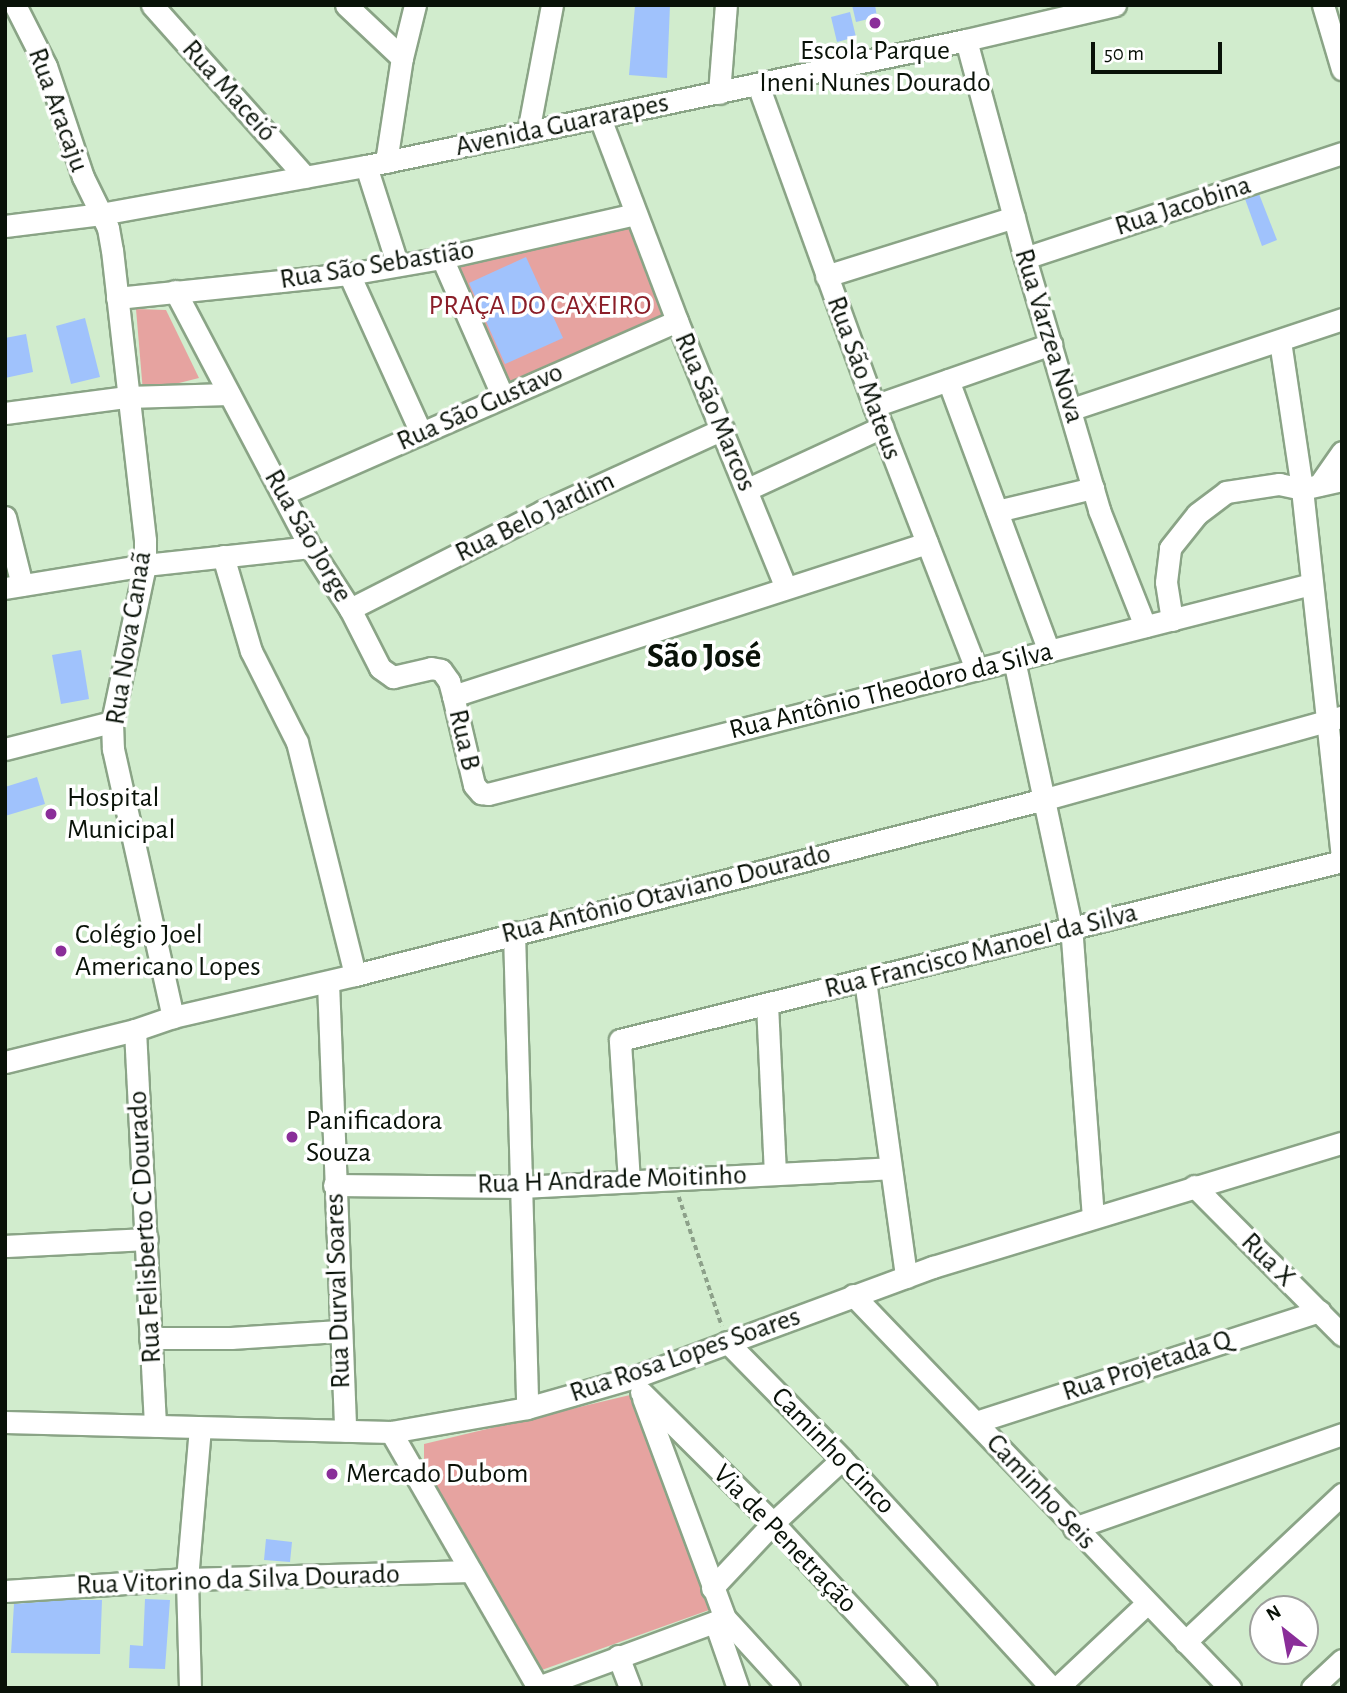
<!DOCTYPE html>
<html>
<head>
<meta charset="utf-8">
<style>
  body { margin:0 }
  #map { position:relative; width:1347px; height:1693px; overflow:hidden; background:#d1eccd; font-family:"Alegreya Sans",sans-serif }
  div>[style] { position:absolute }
  .green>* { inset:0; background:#e6a3a0 }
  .building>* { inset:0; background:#a0c2fc }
  .path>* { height:3.5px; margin-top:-1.75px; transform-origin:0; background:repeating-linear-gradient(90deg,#8da18a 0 5px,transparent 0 8.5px) }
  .roads { filter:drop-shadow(2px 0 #8aa486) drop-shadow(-2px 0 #8aa486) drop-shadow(0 2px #8aa486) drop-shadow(0 -2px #8aa486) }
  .minor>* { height:21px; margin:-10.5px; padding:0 10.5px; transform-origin:10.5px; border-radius:10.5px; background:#fff }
  .dots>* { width:19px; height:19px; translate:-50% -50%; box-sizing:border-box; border:4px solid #fff; border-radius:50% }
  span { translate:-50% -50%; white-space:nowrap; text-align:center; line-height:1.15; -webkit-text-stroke:7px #fff; paint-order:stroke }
  .poi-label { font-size:28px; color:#091208 }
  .left { translate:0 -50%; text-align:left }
  .street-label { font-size:28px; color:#091208 }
  .park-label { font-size:28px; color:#8b1e28 }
  .district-label { font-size:35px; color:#091208; font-weight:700 }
  .frame { position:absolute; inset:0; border:7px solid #091208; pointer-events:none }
  .north { position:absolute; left:1249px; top:1595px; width:70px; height:70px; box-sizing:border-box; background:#fff; border:2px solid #9da09c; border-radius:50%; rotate:329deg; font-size:19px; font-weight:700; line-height:28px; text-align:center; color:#091208 }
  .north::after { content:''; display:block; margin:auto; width:24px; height:32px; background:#8a2e99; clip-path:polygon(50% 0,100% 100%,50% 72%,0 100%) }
  .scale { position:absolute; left:1091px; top:42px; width:131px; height:32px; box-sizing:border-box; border:4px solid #091208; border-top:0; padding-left:9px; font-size:21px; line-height:24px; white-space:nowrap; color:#091208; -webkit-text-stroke:5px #fff; paint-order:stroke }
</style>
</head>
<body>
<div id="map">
  <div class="green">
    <i style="clip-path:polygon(633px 218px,674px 319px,504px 392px,447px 261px)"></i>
    <i style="clip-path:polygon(136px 309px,166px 310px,199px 378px,143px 392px)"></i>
    <i style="clip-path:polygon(630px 1395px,709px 1610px,539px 1671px,424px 1464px,424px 1444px)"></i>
  </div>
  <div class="building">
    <i style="clip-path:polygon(670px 5px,667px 78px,629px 75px,635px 6px)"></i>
    <i style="clip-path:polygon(852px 5px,875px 5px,877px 17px,856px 22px)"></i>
    <i style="clip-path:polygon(850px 12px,856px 37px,837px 42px,831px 17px)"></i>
    <i style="clip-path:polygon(1259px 194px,1277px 240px,1262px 246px,1245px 199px)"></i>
    <i style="clip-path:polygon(526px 257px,563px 338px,505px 364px,469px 283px)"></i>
    <i style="clip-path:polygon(85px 318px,100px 377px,71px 384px,56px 326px)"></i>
    <i style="clip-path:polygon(26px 334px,33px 372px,5px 378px,5px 338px)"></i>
    <i style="clip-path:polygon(81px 650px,89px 699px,61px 704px,52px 655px)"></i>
    <i style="clip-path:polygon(37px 777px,45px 804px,5px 816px,5px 787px)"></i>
    <i style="clip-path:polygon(266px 1539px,292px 1542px,290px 1562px,264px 1560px)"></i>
    <i style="clip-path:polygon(145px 1599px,170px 1600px,165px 1669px,129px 1668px,130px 1645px,143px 1646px)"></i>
    <i style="clip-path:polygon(65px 1600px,102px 1600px,100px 1654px,11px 1653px,14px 1604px)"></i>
  </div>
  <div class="path">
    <i style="left:679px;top:1197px;width:136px;rotate:71.6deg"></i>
  </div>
  <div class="roads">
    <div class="minor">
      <i style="left:15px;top:5px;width:68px;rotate:63.1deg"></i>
      <i style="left:46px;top:66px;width:117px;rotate:71.6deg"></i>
      <i style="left:83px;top:177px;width:57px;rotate:63.9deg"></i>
      <i style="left:108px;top:228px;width:22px;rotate:80deg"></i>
      <i style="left:112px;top:250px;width:292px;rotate:83.5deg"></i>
      <i style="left:145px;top:540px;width:25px;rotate:90deg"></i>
      <i style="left:145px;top:565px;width:160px;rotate:101.9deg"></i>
      <i style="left:112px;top:722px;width:27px;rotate:88deg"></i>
      <i style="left:113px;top:749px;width:275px;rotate:77.4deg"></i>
      <i style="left:152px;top:5px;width:230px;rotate:48.3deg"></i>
      <i style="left:346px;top:5px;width:77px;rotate:43.4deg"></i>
      <i style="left:1323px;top:5px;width:67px;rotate:73.5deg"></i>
      <i style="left:966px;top:40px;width:226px;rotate:74.9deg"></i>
      <i style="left:1025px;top:258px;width:263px;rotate:73.6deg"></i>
      <i style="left:1099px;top:510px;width:125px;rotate:68.4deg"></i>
      <i style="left:758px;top:85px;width:341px;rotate:70.1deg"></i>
      <i style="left:874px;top:406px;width:282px;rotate:68.8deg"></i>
      <i style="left:719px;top:93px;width:88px;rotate:-85.5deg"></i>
      <i style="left:600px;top:118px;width:217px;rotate:69.2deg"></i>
      <i style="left:677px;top:321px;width:288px;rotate:67.8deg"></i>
      <i style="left:528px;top:132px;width:129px;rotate:-79.3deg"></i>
      <i style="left:386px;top:162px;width:105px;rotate:-81.3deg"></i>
      <i style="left:402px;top:58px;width:55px;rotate:-76.2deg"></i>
      <i style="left:366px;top:166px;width:102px;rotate:72.3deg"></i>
      <i style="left:5px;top:226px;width:97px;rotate:-7.1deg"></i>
      <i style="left:101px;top:214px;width:269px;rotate:-10.3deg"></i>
      <i style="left:366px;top:166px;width:613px;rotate:-11.86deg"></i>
      <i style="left:966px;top:40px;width:153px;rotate:-13.2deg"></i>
      <i style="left:442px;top:258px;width:152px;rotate:66.3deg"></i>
      <i style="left:1025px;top:258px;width:334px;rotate:-18.3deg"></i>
      <i style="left:349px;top:274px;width:175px;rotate:65.6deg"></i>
      <i style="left:826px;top:276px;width:197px;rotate:-17.4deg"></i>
      <i style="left:175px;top:291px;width:289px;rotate:62.2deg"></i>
      <i style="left:310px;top:547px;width:74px;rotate:57.2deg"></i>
      <i style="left:350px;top:609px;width:66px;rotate:63deg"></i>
      <i style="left:380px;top:668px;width:16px;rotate:35deg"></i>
      <i style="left:393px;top:677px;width:39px;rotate:-13deg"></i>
      <i style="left:431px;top:668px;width:10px;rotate:11deg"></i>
      <i style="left:441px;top:670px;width:14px;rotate:54deg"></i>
      <i style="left:449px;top:681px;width:16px;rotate:75deg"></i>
      <i style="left:453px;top:696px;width:498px;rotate:-17.9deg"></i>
      <i style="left:117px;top:298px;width:233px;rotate:-5.9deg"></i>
      <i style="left:349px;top:274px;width:94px;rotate:-9.8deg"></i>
      <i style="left:442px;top:258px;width:198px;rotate:-12.8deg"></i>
      <i style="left:1280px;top:341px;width:150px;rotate:81.5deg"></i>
      <i style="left:1302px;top:489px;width:370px;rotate:83.8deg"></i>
      <i style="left:948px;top:380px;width:289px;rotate:69.6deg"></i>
      <i style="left:874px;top:406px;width:188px;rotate:-19.3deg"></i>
      <i style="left:1072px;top:409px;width:285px;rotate:-18.4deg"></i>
      <i style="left:5px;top:413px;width:123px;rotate:-7.5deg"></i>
      <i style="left:127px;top:397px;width:102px;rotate:-1.7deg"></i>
      <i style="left:1319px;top:485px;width:40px;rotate:-55.1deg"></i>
      <i style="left:748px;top:489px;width:148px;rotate:-24.8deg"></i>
      <i style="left:283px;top:494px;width:430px;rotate:-23.7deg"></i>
      <i style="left:997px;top:511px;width:99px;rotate:-13.5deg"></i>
      <i style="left:5px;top:517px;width:70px;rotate:76deg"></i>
      <i style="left:223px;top:556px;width:99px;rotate:73.6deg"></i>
      <i style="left:251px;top:651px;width:102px;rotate:63.2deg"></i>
      <i style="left:297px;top:742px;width:240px;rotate:76deg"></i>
      <i style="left:5px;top:588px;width:142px;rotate:-9.3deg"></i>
      <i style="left:145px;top:565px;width:166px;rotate:-6.2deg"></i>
      <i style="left:350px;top:609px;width:216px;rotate:-26.9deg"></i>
      <i style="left:543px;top:511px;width:198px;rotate:-24.5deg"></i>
      <i style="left:1172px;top:620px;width:38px;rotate:-99deg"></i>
      <i style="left:1166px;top:582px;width:34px;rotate:-83deg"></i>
      <i style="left:1170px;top:548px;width:43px;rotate:-51.5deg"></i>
      <i style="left:1197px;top:514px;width:36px;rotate:-37deg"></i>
      <i style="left:1226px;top:492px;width:54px;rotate:-8.6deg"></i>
      <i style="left:1279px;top:484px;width:24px;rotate:12deg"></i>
      <i style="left:1302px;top:489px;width:41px;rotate:-12.7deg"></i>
      <i style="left:1014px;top:660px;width:271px;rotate:77.9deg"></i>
      <i style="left:1071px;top:925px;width:293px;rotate:85.7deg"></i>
      <i style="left:453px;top:696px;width:91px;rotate:76.7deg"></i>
      <i style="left:474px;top:785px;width:11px;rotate:49deg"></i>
      <i style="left:481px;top:793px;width:7px;rotate:8deg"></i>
      <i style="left:488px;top:794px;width:849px;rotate:-14.31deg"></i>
      <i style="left:5px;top:749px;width:110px;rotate:-14.2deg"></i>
      <i style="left:514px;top:932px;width:476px;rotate:88.4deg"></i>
      <i style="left:865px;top:980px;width:300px;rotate:82.1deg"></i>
      <i style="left:328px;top:982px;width:449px;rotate:87.8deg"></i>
      <i style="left:767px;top:1004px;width:169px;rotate:87.3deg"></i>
      <i style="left:135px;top:1030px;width:396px;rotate:87.1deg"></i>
      <i style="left:5px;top:1062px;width:134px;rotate:-13.8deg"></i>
      <i style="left:135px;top:1030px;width:40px;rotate:-18.9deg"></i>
      <i style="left:173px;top:1017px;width:187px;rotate:-13deg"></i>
      <i style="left:355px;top:975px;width:716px;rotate:-14.31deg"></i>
      <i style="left:1049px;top:798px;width:304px;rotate:-15.5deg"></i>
      <i style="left:629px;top:1181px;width:141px;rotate:-93.7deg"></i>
      <i style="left:620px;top:1040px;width:744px;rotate:-13.92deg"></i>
      <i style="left:334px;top:1185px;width:187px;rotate:0.6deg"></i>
      <i style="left:521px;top:1187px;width:369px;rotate:-2.9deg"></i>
      <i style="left:1194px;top:1186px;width:210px;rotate:45.2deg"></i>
      <i style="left:5px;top:1246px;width:142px;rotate:-2.8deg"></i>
      <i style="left:853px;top:1295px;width:545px;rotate:46.19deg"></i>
      <i style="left:150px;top:1338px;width:81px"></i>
      <i style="left:231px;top:1338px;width:108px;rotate:-3.7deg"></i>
      <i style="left:727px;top:1342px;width:164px;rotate:45.5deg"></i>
      <i style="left:842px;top:1459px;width:311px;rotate:47.5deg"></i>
      <i style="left:641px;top:1392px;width:186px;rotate:44.8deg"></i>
      <i style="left:773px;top:1523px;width:225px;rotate:47.2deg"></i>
      <i style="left:643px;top:1398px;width:235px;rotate:69.6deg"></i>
      <i style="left:725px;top:1618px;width:95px;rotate:47.6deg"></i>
      <i style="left:5px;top:1422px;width:386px;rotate:1.5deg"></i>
      <i style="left:391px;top:1432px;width:138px;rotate:-10deg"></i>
      <i style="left:527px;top:1408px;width:112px;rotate:-16deg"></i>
      <i style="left:635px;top:1377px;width:318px;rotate:-20.3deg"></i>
      <i style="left:933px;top:1267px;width:427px;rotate:-16.9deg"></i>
      <i style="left:976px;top:1422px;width:361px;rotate:-17.9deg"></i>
      <i style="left:391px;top:1432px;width:295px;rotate:60.1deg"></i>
      <i style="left:1074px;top:1528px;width:284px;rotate:-19.3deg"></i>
      <i style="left:712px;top:1588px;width:89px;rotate:-46.8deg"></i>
      <i style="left:773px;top:1523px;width:94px;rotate:-42.8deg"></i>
      <i style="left:5px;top:1591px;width:182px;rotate:-3.8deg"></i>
      <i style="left:187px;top:1579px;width:284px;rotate:-1.6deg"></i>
      <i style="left:715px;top:1622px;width:70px;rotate:70.8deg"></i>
      <i style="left:1185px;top:1642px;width:216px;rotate:-43.3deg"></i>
      <i style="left:618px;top:1656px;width:34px;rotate:69deg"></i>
      <i style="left:190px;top:1688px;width:109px;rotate:-91.6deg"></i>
      <i style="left:187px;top:1579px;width:152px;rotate:-85.1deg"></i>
      <i style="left:535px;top:1688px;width:202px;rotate:-20.2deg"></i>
      <i style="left:1057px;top:1688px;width:122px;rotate:-43.3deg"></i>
      <i style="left:1312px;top:1688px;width:41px;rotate:-43deg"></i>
    </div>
  </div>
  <div class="dots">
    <i style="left:875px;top:23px;background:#8a2e99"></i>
    <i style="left:51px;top:814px;background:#8a2e99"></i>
    <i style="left:61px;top:951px;background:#8a2e99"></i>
    <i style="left:292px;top:1137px;background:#8a2e99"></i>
    <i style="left:332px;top:1474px;background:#8a2e99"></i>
  </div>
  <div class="poi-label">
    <span style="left:875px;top:67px">Escola Parque<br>Ineni Nunes Dourado</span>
    <span class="left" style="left:67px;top:814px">Hospital<br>Municipal</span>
    <span class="left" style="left:75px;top:951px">Colégio Joel<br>Americano Lopes</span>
    <span class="left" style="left:306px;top:1137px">Panificadora<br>Souza</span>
    <span class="left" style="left:346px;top:1474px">Mercado Dubom</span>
  </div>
  <div class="street-label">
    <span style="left:229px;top:91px;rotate:48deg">Rua Maceió</span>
    <span style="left:58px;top:110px;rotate:70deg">Rua Aracaju</span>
    <span style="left:562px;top:125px;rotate:-12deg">Avenida Guararapes</span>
    <span style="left:1183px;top:206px;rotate:-18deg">Rua Jacobina</span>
    <span style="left:377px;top:265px;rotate:-9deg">Rua São Sebastião</span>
    <span style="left:1049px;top:336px;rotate:73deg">Rua Varzea Nova</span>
    <span style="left:864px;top:378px;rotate:70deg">Rua São Mateus</span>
    <span style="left:480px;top:407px;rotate:-24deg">Rua São Gustavo</span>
    <span style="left:715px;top:412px;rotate:67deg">Rua São Marcos</span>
    <span style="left:535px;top:517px;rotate:-26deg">Rua Belo Jardim</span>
    <span style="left:308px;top:536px;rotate:60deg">Rua São Jorge</span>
    <span style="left:129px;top:638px;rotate:-81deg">Rua Nova Canaã</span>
    <span style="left:891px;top:691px;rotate:-14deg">Rua Antônio Theodoro da Silva</span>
    <span style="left:464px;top:740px;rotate:77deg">Rua B</span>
    <span style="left:666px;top:894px;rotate:-14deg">Rua Antônio Otaviano Dourado</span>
    <span style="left:981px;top:951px;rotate:-14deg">Rua Francisco Manoel da Silva</span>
    <span style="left:612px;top:1180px;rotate:-2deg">Rua H Andrade Moitinho</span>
    <span style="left:145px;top:1227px;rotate:-93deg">Rua Felisberto C Dourado</span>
    <span style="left:1268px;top:1260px;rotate:45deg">Rua X</span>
    <span style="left:338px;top:1291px;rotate:-92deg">Rua Durval Soares</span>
    <span style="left:685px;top:1355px;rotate:-19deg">Rua Rosa Lopes Soares</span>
    <span style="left:1147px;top:1366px;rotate:-18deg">Rua Projetada Q</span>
    <span style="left:833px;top:1451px;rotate:46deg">Caminho Cinco</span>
    <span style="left:1041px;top:1492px;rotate:47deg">Caminho Seis</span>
    <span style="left:785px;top:1539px;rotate:46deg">Via de Penetração</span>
    <span style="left:238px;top:1580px;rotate:-2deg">Rua Vitorino da Silva Dourado</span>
  </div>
  <div class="park-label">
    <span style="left:540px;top:306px">PRAÇA DO CAXEIRO</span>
  </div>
  <div class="district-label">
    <span style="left:704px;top:657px">São José</span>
  </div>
  <div class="frame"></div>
  <div class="north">N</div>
  <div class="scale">50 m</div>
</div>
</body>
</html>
